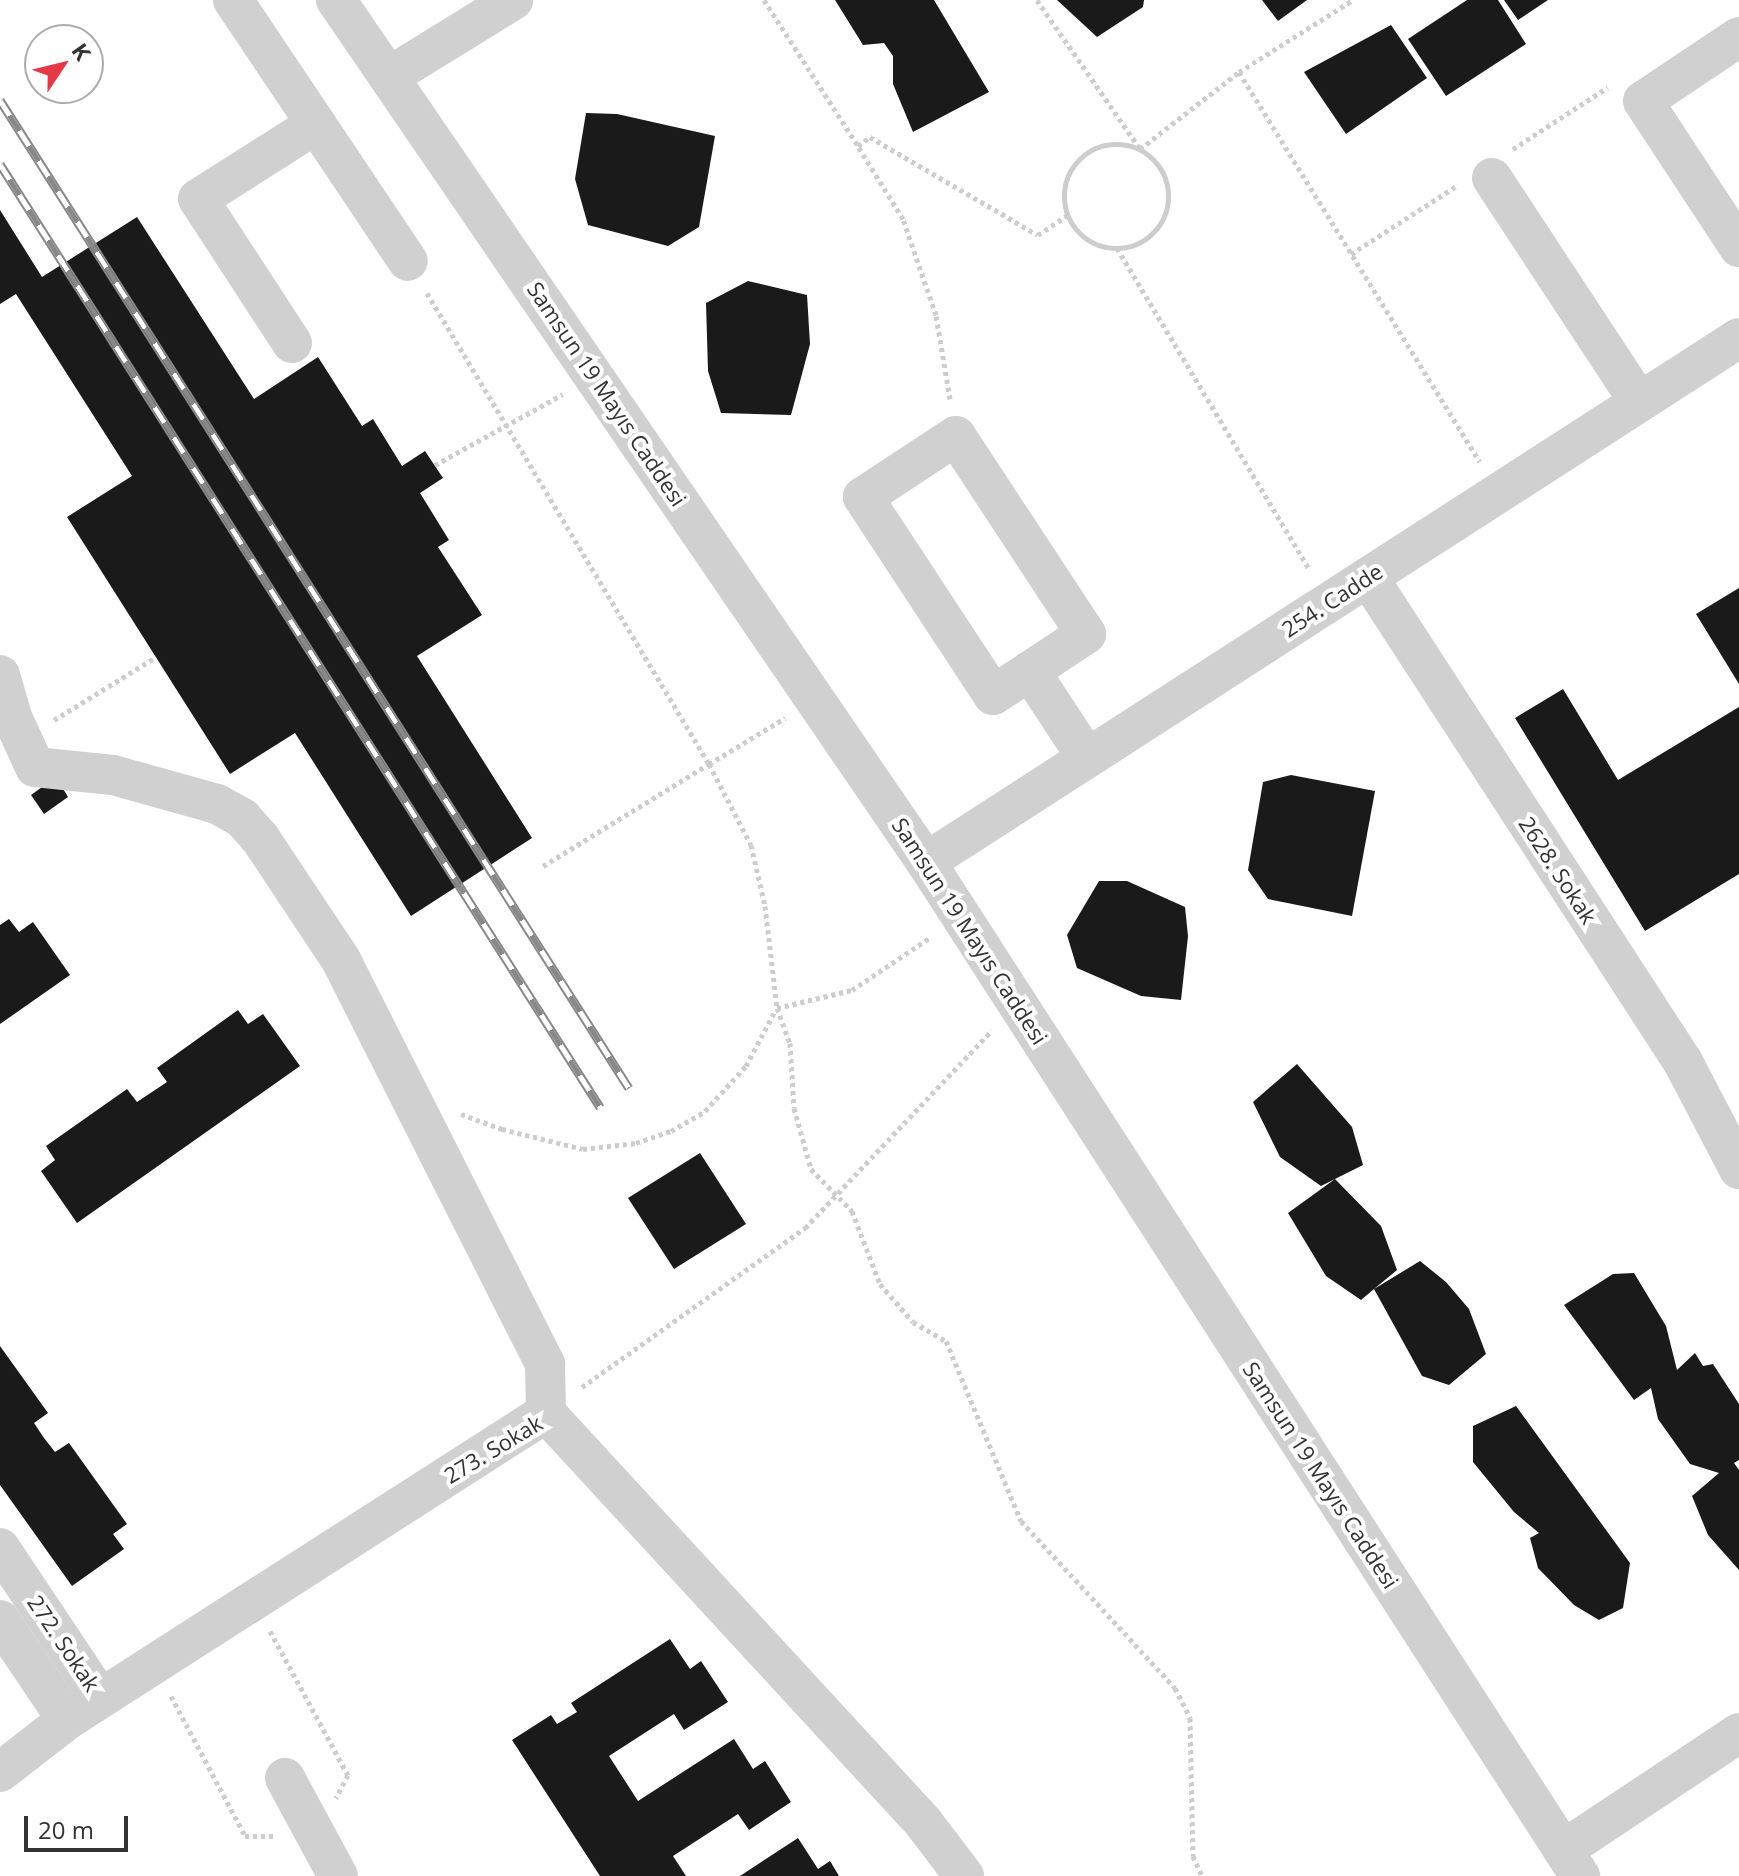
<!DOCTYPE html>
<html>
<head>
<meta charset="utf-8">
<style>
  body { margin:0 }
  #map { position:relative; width:1739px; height:1876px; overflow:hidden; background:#fff; font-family:"Open Sans",sans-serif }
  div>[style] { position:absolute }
  .building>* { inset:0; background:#1a1a1a }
  .path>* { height:5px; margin-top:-2.5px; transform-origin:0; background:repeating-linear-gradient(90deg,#cdcdcd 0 4px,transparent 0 8px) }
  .path>.ring { margin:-2.5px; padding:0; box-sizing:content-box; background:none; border:5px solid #cdcdcd; border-radius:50% }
  .minor>* { height:40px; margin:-20px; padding:0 20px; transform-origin:20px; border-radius:20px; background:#d0d0d0 }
  .rail>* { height:9px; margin-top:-4.5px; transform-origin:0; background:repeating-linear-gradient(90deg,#fff 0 18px,#888 0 36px); box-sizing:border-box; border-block:2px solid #888 }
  span { translate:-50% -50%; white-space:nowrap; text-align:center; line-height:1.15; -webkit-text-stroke:8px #fff; paint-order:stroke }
  .street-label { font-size:22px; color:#333 }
  .north { position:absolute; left:24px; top:24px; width:80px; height:80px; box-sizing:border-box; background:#fff; border:2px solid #adadad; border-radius:50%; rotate:55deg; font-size:22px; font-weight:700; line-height:32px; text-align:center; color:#333 }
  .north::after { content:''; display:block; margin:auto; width:28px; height:36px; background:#e63946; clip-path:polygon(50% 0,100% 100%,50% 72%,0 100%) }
  .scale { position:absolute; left:24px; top:1816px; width:104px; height:36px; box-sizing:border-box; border:4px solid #333; border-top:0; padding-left:10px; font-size:24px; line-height:28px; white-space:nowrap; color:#333; -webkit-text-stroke:6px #fff; paint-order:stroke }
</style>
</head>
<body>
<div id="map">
  <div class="building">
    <i style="clip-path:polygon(835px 0,934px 0,989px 92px,913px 132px,893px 84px,893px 56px,884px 43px,863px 45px)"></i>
    <i style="clip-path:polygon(1057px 0,1144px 0,1143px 7px,1097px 37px)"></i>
    <i style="clip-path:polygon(1262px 0,1307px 0,1278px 21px)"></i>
    <i style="clip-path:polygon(1467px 0,1498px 0,1526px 44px,1446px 96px,1408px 39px)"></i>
    <i style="clip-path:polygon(1504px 0,1548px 0,1518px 20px)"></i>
    <i style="clip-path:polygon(1391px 25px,1427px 78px,1346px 134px,1304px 72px)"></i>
    <i style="clip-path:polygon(586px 113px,617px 114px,715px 136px,699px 227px,668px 246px,588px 225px,575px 179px)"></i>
    <i style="clip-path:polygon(0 210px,42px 277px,137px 217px,254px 399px,318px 357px,362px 426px,373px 419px,402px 466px,425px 451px,443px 478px,420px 493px,449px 540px,438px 547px,482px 615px,417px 656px,532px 838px,411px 916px,295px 733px,230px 774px,67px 517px,132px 476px,16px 294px,0 304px)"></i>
    <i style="clip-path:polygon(748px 281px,807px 295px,810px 344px,791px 415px,721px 413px,708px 371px,706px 303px)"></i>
    <i style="clip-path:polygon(1739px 588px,1739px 684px,1696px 614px)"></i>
    <i style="clip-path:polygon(1563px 689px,1618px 780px,1739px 707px,1739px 874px,1645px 931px,1515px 718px)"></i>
    <i style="clip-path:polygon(1291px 775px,1375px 791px,1352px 916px,1268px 899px,1248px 870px,1263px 782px)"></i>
    <i style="clip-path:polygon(56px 777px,68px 797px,44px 814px,31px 795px)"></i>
    <i style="clip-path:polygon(1099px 881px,1127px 881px,1185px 907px,1188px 936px,1181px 1000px,1141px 996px,1077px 968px,1067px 935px)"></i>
    <i style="clip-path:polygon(9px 919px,19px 932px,33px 922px,70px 975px,0 1024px,0 925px)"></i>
    <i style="clip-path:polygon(238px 1010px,248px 1024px,263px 1014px,300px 1066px,77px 1223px,41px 1171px,55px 1160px,46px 1146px,127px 1089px,137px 1102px,167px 1082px,157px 1068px)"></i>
    <i style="clip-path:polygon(1297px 1064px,1352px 1127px,1363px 1165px,1335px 1179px,1381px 1226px,1397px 1270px,1374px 1289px,1420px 1261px,1446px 1282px,1469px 1309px,1486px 1354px,1449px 1385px,1422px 1376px,1374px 1289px,1361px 1300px,1326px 1276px,1288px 1213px,1335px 1179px,1321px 1186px,1280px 1157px,1253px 1102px)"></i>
    <i style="clip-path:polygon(700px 1153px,746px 1224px,674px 1269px,628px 1198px)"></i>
    <i style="clip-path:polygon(1634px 1273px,1666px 1326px,1677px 1370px,1695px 1353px,1703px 1366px,1713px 1364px,1739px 1404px,1739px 1460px,1734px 1463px,1739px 1470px,1739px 1570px,1708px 1535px,1692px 1496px,1719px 1473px,1690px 1464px,1658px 1419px,1651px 1388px,1634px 1400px,1564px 1305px,1613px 1274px)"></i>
    <i style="clip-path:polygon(0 1346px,48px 1413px,34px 1423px,44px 1438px,55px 1452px,69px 1443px,127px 1524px,113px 1534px,124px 1549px,72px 1586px,0 1485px)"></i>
    <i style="clip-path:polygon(1516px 1406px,1630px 1563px,1623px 1608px,1599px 1620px,1574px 1605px,1538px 1568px,1530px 1538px,1539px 1533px,1514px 1512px,1473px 1462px,1473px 1426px)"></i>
    <i style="clip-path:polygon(670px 1639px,690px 1669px,701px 1661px,728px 1702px,684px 1730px,674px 1714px,609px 1756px,638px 1801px,734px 1739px,753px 1769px,765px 1761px,791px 1802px,749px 1830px,738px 1814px,673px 1856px,686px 1876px,600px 1876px,512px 1740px,551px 1715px,557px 1724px,577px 1712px,571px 1703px)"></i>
    <i style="clip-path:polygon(798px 1838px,818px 1869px,830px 1861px,839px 1876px,740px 1876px)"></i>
  </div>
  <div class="path">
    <i style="left:764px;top:0;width:174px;rotate:57.2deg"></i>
    <i style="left:1037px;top:0;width:181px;rotate:55.3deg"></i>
    <i style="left:1140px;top:149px;width:125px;rotate:-37.9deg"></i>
    <i style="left:1239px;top:72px;width:135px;rotate:-32.3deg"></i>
    <i style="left:1239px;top:72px;width:458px;rotate:58.3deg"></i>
    <i class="ring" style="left:1064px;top:144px;width:99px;height:99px"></i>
    <i style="left:1513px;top:149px;width:113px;rotate:-33.1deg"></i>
    <i style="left:1117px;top:248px;width:375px;rotate:59.1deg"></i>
    <i style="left:1351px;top:254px;width:127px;rotate:-32.8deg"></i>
    <i style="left:427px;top:293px;width:549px;rotate:59.09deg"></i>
    <i style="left:709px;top:764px;width:89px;rotate:-31.2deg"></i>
    <i style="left:950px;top:399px;width:85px;rotate:-99.5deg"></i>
    <i style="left:936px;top:315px;width:102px;rotate:-109deg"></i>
    <i style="left:903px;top:219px;width:86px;rotate:-121.7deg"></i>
    <i style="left:858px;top:146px;width:15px;rotate:-37deg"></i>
    <i style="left:870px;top:137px;width:194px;rotate:30.3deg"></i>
    <i style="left:1038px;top:235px;width:36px;rotate:-34deg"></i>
    <i style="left:435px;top:465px;width:146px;rotate:-29deg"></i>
    <i style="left:54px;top:720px;width:120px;rotate:-31.7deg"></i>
    <i style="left:543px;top:866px;width:195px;rotate:-31.6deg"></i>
    <i style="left:709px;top:764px;width:91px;rotate:62.6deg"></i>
    <i style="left:751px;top:845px;width:63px;rotate:77.1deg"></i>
    <i style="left:765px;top:906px;width:103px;rotate:83.3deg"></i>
    <i style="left:777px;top:1008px;width:77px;rotate:-13.5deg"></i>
    <i style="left:852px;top:990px;width:95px;rotate:-33.9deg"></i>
    <i style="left:777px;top:1008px;width:37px;rotate:70deg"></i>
    <i style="left:790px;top:1043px;width:65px;rotate:86.5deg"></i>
    <i style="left:794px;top:1108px;width:63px;rotate:74.4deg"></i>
    <i style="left:811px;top:1169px;width:59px;rotate:45.7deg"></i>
    <i style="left:852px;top:1211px;width:78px;rotate:69deg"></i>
    <i style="left:880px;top:1284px;width:50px;rotate:49deg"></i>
    <i style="left:913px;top:1322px;width:38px;rotate:30deg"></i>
    <i style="left:946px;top:1341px;width:195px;rotate:67.4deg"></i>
    <i style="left:1021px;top:1521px;width:227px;rotate:47.3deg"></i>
    <i style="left:1175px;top:1688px;width:34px;rotate:63deg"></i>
    <i style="left:1190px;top:1718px;width:138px;rotate:88.8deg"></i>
    <i style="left:1193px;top:1856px;width:22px;rotate:66deg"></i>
    <i style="left:461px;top:1114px;width:44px;rotate:20.1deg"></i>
    <i style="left:502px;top:1129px;width:83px;rotate:13.9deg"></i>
    <i style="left:583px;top:1149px;width:53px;rotate:-6.5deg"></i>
    <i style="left:636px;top:1143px;width:37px;rotate:-19deg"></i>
    <i style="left:671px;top:1131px;width:39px;rotate:-30deg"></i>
    <i style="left:705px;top:1111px;width:61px;rotate:-47.7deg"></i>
    <i style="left:746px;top:1066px;width:64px;rotate:-62.2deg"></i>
    <i style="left:582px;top:1387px;width:274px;rotate:-35.5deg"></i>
    <i style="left:805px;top:1228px;width:272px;rotate:-46.6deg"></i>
    <i style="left:270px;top:1631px;width:164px;rotate:61.6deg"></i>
    <i style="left:348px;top:1775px;width:26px;rotate:118deg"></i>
    <i style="left:171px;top:1696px;width:158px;rotate:62.1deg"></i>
    <i style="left:245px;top:1836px;width:31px"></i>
  </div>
  <div class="minor">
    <i style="left:233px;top:0;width:314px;rotate:56.2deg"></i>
    <i style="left:336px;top:0;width:1045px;rotate:55.61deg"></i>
    <i style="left:926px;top:862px;width:1207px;rotate:57.18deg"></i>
    <i style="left:1739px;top:37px;width:115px;rotate:146.3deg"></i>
    <i style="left:1643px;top:101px;width:175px;rotate:56.7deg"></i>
    <i style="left:390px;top:76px;width:145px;rotate:-31.7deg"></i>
    <i style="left:1492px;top:178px;width:268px;rotate:56.7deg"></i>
    <i style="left:292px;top:343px;width:172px;rotate:-123.1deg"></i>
    <i style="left:198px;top:199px;width:140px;rotate:-32.4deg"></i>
    <i style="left:1368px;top:577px;width:578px;rotate:57deg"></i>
    <i style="left:1683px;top:1062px;width:121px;rotate:62.4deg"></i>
    <i style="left:1030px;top:671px;width:44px;rotate:147deg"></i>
    <i style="left:993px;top:695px;width:237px;rotate:-123.3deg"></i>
    <i style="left:863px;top:497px;width:111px;rotate:-33.3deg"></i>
    <i style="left:956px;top:436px;width:237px;rotate:56.7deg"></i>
    <i style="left:1086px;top:634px;width:67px;rotate:146.5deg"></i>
    <i style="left:1030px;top:671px;width:104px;rotate:56.8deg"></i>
    <i style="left:0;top:675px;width:44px;rotate:74.1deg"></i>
    <i style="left:12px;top:717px;width:55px;rotate:65.3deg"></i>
    <i style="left:35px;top:767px;width:78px;rotate:5.9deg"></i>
    <i style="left:113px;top:775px;width:108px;rotate:15.6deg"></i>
    <i style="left:217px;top:804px;width:29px;rotate:29deg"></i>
    <i style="left:242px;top:818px;width:27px;rotate:48deg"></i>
    <i style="left:260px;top:838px;width:146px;rotate:56.4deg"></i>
    <i style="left:341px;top:960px;width:453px;rotate:63.2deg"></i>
    <i style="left:545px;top:1364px;width:49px;rotate:88.8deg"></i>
    <i style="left:926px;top:862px;width:967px;rotate:-32.8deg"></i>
    <i style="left:0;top:1548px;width:180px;rotate:56.3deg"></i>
    <i style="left:0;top:1620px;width:120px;rotate:56.2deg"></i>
    <i style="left:0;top:1772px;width:85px;rotate:-37.8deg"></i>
    <i style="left:67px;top:1720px;width:569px;rotate:-32.66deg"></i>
    <i style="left:546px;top:1413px;width:556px;rotate:47.33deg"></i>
    <i style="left:923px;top:1822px;width:68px;rotate:52.8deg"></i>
    <i style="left:285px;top:1778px;width:111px;rotate:61.6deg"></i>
    <i style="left:1563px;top:1850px;width:211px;rotate:-33.6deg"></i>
  </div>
  <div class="rail">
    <i style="left:0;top:100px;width:1171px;rotate:57.52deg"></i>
    <i style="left:0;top:164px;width:1118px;rotate:57.53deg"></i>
  </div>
  <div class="street-label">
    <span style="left:607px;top:394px;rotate:56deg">Samsun 19 Mayıs Caddesi</span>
    <span style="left:1332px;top:600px;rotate:-33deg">254. Cadde</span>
    <span style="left:1558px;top:870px;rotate:57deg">2628. Sokak</span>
    <span style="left:970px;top:931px;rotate:57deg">Samsun 19 Mayıs Caddesi</span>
    <span style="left:493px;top:1449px;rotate:-31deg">273. Sokak</span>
    <span style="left:1321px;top:1475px;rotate:57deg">Samsun 19 Mayıs Caddesi</span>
    <span style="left:64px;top:1643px;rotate:56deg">272. Sokak</span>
  </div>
  <div class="north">K</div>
  <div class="scale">20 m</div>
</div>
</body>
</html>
